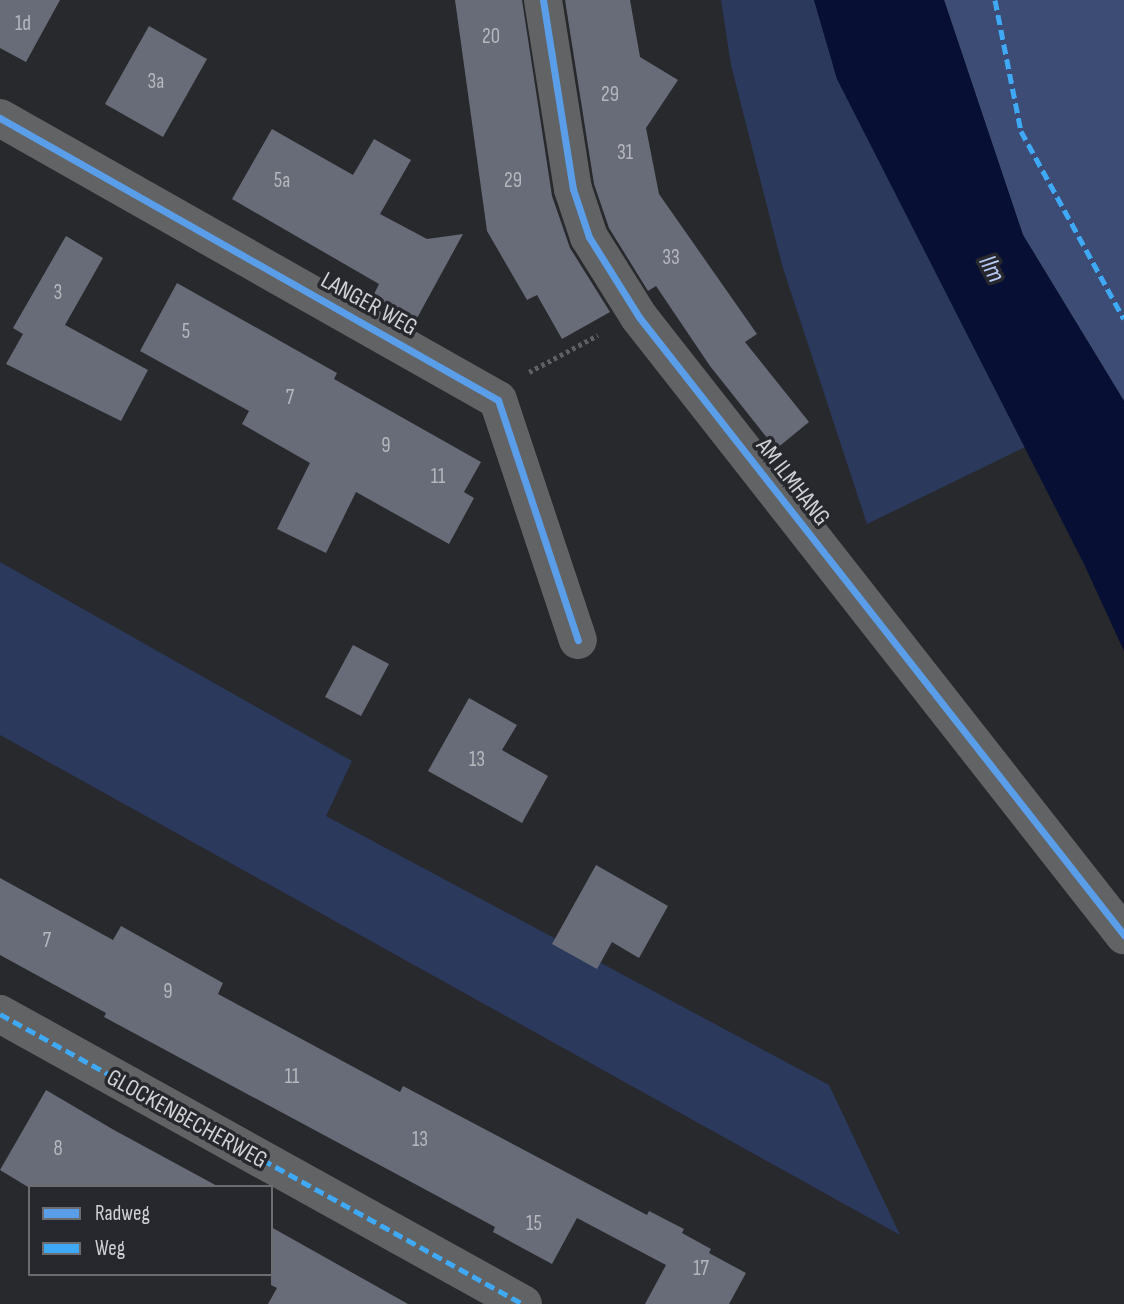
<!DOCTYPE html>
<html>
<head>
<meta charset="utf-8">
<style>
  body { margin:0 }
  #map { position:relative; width:1124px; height:1304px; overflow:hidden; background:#27292c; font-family:"Sofia Sans Condensed",sans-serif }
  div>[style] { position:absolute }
  .green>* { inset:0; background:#2b395c }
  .forest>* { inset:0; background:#3c4c74 }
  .water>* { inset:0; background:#070f34 }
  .building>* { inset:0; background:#676c78 }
  .path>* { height:4.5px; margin-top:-2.25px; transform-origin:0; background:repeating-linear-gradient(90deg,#5e6062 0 3.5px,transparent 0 7px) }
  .street>* { height:38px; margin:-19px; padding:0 19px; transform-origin:19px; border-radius:19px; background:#626364 }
  .quiet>* { height:5px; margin-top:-2.5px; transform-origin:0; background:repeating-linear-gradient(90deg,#3fa9f5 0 10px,transparent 0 15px) }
  .cycleway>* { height:7px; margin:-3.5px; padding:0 3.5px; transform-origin:3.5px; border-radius:3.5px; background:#5a9eea }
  span { translate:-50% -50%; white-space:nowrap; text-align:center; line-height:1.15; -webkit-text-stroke:7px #26282d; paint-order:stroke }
  .number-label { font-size:21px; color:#b6b8bd }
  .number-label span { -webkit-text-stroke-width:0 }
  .street-label { font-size:24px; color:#d0d1d4 }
  .water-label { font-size:26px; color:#b6c8f5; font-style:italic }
  .legend { position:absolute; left:28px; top:1185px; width:245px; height:91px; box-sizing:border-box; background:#26282d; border:2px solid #6a6c70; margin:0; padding:9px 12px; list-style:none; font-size:21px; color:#d0d1d4 }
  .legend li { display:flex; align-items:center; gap:14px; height:35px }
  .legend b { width:35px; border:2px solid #6a6c70 }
</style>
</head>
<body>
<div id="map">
  <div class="green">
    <i style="clip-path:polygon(721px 0,814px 0,837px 79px,1025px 447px,867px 524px,782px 265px,731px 65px)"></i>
    <i style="clip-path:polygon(0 562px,352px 761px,326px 816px,829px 1085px,900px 1235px,0 735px)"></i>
  </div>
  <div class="forest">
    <i style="clip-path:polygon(944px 0,1124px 0,1124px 401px,1023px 235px)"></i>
  </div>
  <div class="water">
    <i style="clip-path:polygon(814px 0,944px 0,1023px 235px,1124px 401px,1124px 651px,1084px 564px,837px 79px)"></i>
  </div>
  <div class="building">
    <i style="clip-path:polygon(0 0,60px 0,26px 62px,0 48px)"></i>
    <i style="clip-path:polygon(455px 0,522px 0,552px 196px,570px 248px,610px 312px,562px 339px,537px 295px,527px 300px,487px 231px)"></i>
    <i style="clip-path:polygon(565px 0,630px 0,640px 57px,678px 80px,646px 128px,659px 194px,757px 334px,745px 342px,809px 422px,776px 449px,710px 366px,656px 286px,648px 291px,609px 228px,594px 184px)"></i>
    <i style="clip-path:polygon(149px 26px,207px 59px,163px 137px,105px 104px)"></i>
    <i style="clip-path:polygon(272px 129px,353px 175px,374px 139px,411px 160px,380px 214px,427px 239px,463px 234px,416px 320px,373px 296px,379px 284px,232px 199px)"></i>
    <i style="clip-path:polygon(66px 236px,103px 258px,65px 325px,148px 370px,121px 421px,6px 364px,23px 334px,13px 328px)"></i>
    <i style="clip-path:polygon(177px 283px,337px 373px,334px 379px,481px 462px,464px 492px,474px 498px,449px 544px,356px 492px,326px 553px,277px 529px,310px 463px,242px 424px,249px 411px,140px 351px)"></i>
    <i style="clip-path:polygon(353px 645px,389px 664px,361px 716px,325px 697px)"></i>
    <i style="clip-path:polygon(469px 698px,517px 725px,502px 750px,548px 776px,522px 823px,428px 771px)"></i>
    <i style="clip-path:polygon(596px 865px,668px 906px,639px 958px,612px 942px,597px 969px,552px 944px)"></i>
    <i style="clip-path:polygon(0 878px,113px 940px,121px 926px,223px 983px,218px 994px,400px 1092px,403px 1086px,647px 1215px,649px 1211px,684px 1229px,682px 1233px,711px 1249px,709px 1253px,746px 1273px,729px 1304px,645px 1304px,666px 1265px,577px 1218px,552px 1264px,493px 1232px,495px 1227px,104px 1017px,106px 1013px,0 955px)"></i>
    <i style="clip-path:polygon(46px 1090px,114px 1130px,219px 1187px,28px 1187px,0 1170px)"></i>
    <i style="clip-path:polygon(271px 1227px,408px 1304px,268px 1304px,277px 1288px,271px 1285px)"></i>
  </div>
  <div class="path">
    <i style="left:529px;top:372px;width:78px;rotate:-28.2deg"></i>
  </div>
  <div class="street">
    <i style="left:543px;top:0;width:191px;rotate:81deg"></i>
    <i style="left:573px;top:189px;width:51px;rotate:71.6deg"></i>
    <i style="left:589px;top:237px;width:94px;rotate:58deg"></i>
    <i style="left:639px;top:317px;width:786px;rotate:51.88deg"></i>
    <i style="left:0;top:118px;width:572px;rotate:29.52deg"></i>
    <i style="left:498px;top:400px;width:253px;rotate:71.6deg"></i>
    <i style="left:0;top:1014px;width:598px;rotate:29.01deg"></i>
  </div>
  <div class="quiet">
    <i style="left:995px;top:0;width:134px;rotate:78.8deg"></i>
    <i style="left:1021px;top:131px;width:214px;rotate:61.3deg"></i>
    <i style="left:0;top:1014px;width:598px;rotate:29.01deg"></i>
  </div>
  <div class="cycleway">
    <i style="left:543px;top:0;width:191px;rotate:81deg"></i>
    <i style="left:573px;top:189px;width:51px;rotate:71.6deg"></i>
    <i style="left:589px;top:237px;width:94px;rotate:58deg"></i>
    <i style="left:639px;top:317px;width:786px;rotate:51.88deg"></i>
    <i style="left:0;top:118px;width:572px;rotate:29.52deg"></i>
    <i style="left:498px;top:400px;width:253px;rotate:71.6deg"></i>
  </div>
  <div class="number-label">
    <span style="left:23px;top:24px">1d</span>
    <span style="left:491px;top:37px">20</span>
    <span style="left:156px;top:82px">3a</span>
    <span style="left:610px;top:95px">29</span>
    <span style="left:625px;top:153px">31</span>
    <span style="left:282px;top:181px">5a</span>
    <span style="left:513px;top:181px">29</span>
    <span style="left:671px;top:258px">33</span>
    <span style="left:58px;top:293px">3</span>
    <span style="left:186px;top:332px">5</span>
    <span style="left:290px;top:398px">7</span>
    <span style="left:386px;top:446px">9</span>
    <span style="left:438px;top:477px">11</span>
    <span style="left:477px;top:760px">13</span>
    <span style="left:47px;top:941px">7</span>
    <span style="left:168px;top:992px">9</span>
    <span style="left:292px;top:1077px">11</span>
    <span style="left:420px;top:1140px">13</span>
    <span style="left:58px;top:1149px">8</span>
    <span style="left:534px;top:1224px">15</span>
    <span style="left:701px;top:1269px">17</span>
  </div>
  <div class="street-label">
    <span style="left:369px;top:304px;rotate:29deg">LANGER WEG</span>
    <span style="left:793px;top:482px;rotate:52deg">AM ILMHANG</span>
    <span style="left:187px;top:1119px;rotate:29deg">GLOCKENBECHERWEG</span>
  </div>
  <div class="water-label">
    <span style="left:991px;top:269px;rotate:62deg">Ilm</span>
  </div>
  <ul class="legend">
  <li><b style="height:9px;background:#5a9eea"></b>Radweg</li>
  <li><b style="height:9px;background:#3fa9f5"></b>Weg</li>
  </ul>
</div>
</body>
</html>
